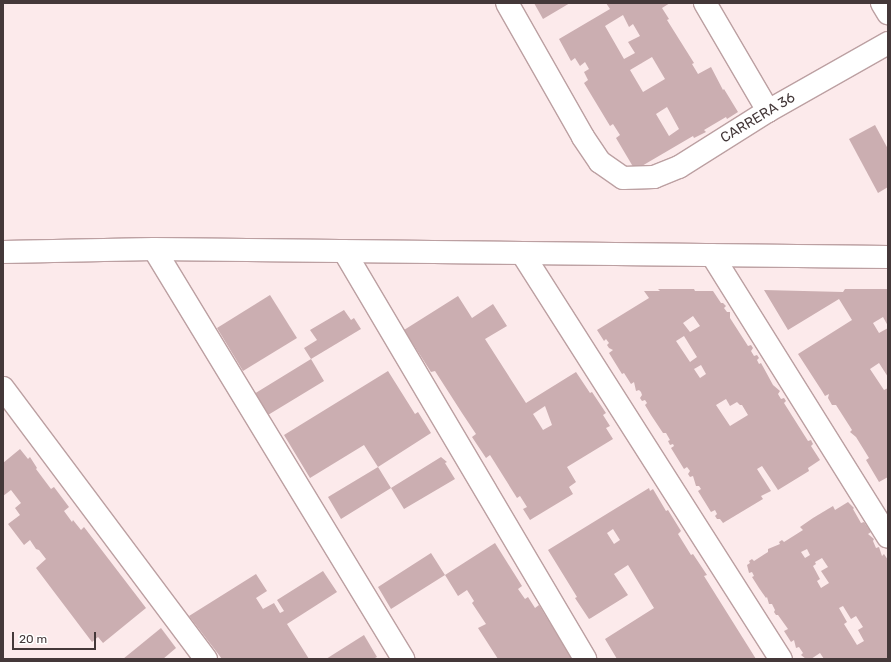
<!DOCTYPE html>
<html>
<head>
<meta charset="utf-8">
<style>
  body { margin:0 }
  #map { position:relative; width:891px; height:662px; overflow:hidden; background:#fceaeb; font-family:Rubik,sans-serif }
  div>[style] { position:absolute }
  .building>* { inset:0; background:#cbaeb1 }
  .roads { filter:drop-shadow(1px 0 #bca0a2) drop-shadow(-1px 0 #bca0a2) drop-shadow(0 1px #bca0a2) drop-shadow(0 -1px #bca0a2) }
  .minor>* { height:22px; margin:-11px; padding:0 11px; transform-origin:11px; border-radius:11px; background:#fff }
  span { translate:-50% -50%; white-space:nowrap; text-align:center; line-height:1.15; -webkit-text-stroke:3.5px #fff; paint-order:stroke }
  .street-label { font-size:14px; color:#443839 }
  .frame { position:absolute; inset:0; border:4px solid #443839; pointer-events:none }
  .scale { position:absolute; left:12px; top:632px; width:84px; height:18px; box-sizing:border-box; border:2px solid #443839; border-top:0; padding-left:5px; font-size:12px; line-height:14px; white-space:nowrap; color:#443839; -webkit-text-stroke:3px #fff; paint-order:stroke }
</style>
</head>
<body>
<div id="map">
  <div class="building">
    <i style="clip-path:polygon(534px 3px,570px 3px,543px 19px)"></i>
    <i style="clip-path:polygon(evenodd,606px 3px,670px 3px,662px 8px,669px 19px,667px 20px,694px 63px,692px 64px,698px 74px,711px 67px,723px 90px,724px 89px,738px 112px,727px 119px,726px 117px,704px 130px,706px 132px,694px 138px,693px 136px,635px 170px,616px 138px,620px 135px,613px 124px,610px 126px,584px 83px,588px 80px,584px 72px,589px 69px,585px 62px,580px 66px,575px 58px,571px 61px,559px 39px,610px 9px,606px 3px,623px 15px,629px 27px,633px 24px,640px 36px,628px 42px,635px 53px,624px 59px,605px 26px,623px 15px,606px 3px,652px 57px,665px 79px,643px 92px,630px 70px,652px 57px,606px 3px,667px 107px,679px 129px,669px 136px,656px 114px,667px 107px)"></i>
    <i style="clip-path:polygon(875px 125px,888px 149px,888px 187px,878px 193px,849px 139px)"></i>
    <i style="clip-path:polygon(evenodd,658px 289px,694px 289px,695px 291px,713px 291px,721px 303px,723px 303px,726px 306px,724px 308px,727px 312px,730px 312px,730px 318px,748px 346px,751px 345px,753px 348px,751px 351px,754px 356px,757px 355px,759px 358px,757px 360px,759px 364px,761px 363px,773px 385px,780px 391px,778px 394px,781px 399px,784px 398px,786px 401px,784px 403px,808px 441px,811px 440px,813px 444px,811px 446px,820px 460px,808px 468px,809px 471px,778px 490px,762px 466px,757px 469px,771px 491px,761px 496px,763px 499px,723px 523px,720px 519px,717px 519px,715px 516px,717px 514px,715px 510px,711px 512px,698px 491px,701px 489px,699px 486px,696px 486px,693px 476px,690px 477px,688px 474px,690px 471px,687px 467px,684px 469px,671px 448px,674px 446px,673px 444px,670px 445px,668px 441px,670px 440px,666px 433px,663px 433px,651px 415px,645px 405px,647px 403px,645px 400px,642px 401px,640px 398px,642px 395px,641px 392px,639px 390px,636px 391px,634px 382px,631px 384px,624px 373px,622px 374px,609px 353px,613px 350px,609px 348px,607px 345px,609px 343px,606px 339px,604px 341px,597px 330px,649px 298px,644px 291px,660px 291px,658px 289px,693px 316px,700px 326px,690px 332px,683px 323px,693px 316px,658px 289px,684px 336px,697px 357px,690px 362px,676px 341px,684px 336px,658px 289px,701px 365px,706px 374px,700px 378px,694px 369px,701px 365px,658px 289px,726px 399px,730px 406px,737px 402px,740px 405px,742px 405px,748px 415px,730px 426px,716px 405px,726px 399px)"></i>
    <i style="clip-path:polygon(845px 289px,888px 289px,888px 326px,883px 317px,873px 323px,879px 333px,888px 328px,888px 377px,879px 363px,870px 369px,884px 390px,888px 388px,888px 477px,879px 482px,866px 460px,869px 458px,856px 437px,850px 432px,852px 430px,836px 405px,832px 405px,828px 398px,829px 394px,825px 396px,822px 391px,798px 354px,852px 320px,839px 299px,788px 330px,764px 290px,843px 292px)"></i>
    <i style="clip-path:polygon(270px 295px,297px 338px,243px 371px,217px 328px)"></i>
    <i style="clip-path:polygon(evenodd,458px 296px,472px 318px,493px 304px,507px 326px,485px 339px,526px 403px,576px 372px,590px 393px,592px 392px,606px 413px,603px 415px,610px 426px,606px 428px,613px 439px,567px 467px,576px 482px,569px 487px,573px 494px,530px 520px,523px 509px,527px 507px,520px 496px,517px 498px,490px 455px,486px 458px,472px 437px,476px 434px,462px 413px,435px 371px,431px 372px,404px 330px,458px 296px,545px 406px,552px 425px,543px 430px,533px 414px,545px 406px)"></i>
    <i style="clip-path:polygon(344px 310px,351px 320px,354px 318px,361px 329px,311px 359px,324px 381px,268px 415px,254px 394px,311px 359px,304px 348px,317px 340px,310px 330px)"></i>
    <i style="clip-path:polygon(388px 371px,415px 414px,418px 412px,431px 433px,378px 467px,391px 488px,341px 519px,328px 497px,378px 467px,364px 445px,310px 478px,284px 435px)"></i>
    <i style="clip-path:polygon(20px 449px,28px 459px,30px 457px,37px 468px,36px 469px,51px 489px,54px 487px,69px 507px,64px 511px,72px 522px,73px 520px,81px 530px,84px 527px,146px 608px,103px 643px,98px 637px,92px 642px,36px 568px,46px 559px,39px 550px,36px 549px,30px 540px,24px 545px,8px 524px,20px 515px,15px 508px,21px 503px,11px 490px,3px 496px,3px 463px)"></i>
    <i style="clip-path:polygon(441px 457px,447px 462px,445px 463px,455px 479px,404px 509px,391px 488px)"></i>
    <i style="clip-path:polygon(evenodd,649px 488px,650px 491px,653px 489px,666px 511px,668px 510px,681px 531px,678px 534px,691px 555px,693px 554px,707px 575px,704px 576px,756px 659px,617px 659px,605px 639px,654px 608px,628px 565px,614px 574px,628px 595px,591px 618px,589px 619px,575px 598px,577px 597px,548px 550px,649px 488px,613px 529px,620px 540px,614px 544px,607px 533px,613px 529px)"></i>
    <i style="clip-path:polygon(evenodd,848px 502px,854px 508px,853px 509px,861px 523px,864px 522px,871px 532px,868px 534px,874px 539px,873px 541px,876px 548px,879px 547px,882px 556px,884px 554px,888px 560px,888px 659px,824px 659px,820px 653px,811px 659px,806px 659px,801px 655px,803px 653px,799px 647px,796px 648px,794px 640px,791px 642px,784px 631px,788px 629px,778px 615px,776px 615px,774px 612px,775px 610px,772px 604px,769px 604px,767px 597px,766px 598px,759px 588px,752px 577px,754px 576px,752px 572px,749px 573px,747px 565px,750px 563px,749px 561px,752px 559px,754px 561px,768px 552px,768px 549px,780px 544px,779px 542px,782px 540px,784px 542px,803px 530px,800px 527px,813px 518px,833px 506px,835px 510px,848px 502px,807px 549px,810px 555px,805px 558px,801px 552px,807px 549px,848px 502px,822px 558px,828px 567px,821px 571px,829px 583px,821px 588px,817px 581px,820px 579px,813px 566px,816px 564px,815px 562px,822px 558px,848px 502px,843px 606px,851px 619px,856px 616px,863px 627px,858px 630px,864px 641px,857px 645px,844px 624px,847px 622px,839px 608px,843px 606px)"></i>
    <i style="clip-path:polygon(495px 543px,522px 586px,518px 589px,525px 599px,528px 597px,535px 608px,539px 605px,572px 659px,498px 659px,478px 628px,486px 624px,472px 603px,474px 601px,467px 590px,458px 596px,445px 575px,391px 609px,378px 587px,431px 553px,445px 575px)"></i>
    <i style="clip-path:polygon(323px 571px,337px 592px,287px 624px,309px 659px,222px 659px,189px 616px,256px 574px,267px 591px,256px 598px,263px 609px,274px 603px,280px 613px,284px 611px,277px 600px)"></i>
    <i style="clip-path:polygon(161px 628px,176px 648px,163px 659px,123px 659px)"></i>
    <i style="clip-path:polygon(364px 635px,377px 657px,373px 659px,326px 659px)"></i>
  </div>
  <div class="roads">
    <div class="minor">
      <i style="left:507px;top:3px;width:154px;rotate:60.4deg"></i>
      <i style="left:583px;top:137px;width:30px;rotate:56deg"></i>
      <i style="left:600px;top:162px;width:28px;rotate:35deg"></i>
      <i style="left:623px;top:178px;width:31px;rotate:-2deg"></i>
      <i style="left:654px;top:177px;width:27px;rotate:-22deg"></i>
      <i style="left:679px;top:167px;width:105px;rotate:-32.2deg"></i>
      <i style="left:768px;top:111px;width:138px;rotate:-29.5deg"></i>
      <i style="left:705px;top:3px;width:125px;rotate:59.7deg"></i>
      <i style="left:882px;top:3px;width:12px;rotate:59deg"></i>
      <i style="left:154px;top:249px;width:480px;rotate:58.7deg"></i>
      <i style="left:344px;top:251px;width:474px;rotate:59.4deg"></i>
      <i style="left:3px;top:252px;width:151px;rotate:-1.1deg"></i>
      <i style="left:154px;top:249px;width:734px;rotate:0.62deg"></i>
      <i style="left:522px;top:253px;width:482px;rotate:57.5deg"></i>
      <i style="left:712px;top:255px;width:332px;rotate:58deg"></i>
      <i style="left:3px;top:388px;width:339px;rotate:53.2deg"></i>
    </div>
  </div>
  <div class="street-label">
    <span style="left:758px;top:118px;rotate:-31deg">CARRERA 36</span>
  </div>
  <div class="frame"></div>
  <div class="scale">20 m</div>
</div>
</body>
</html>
